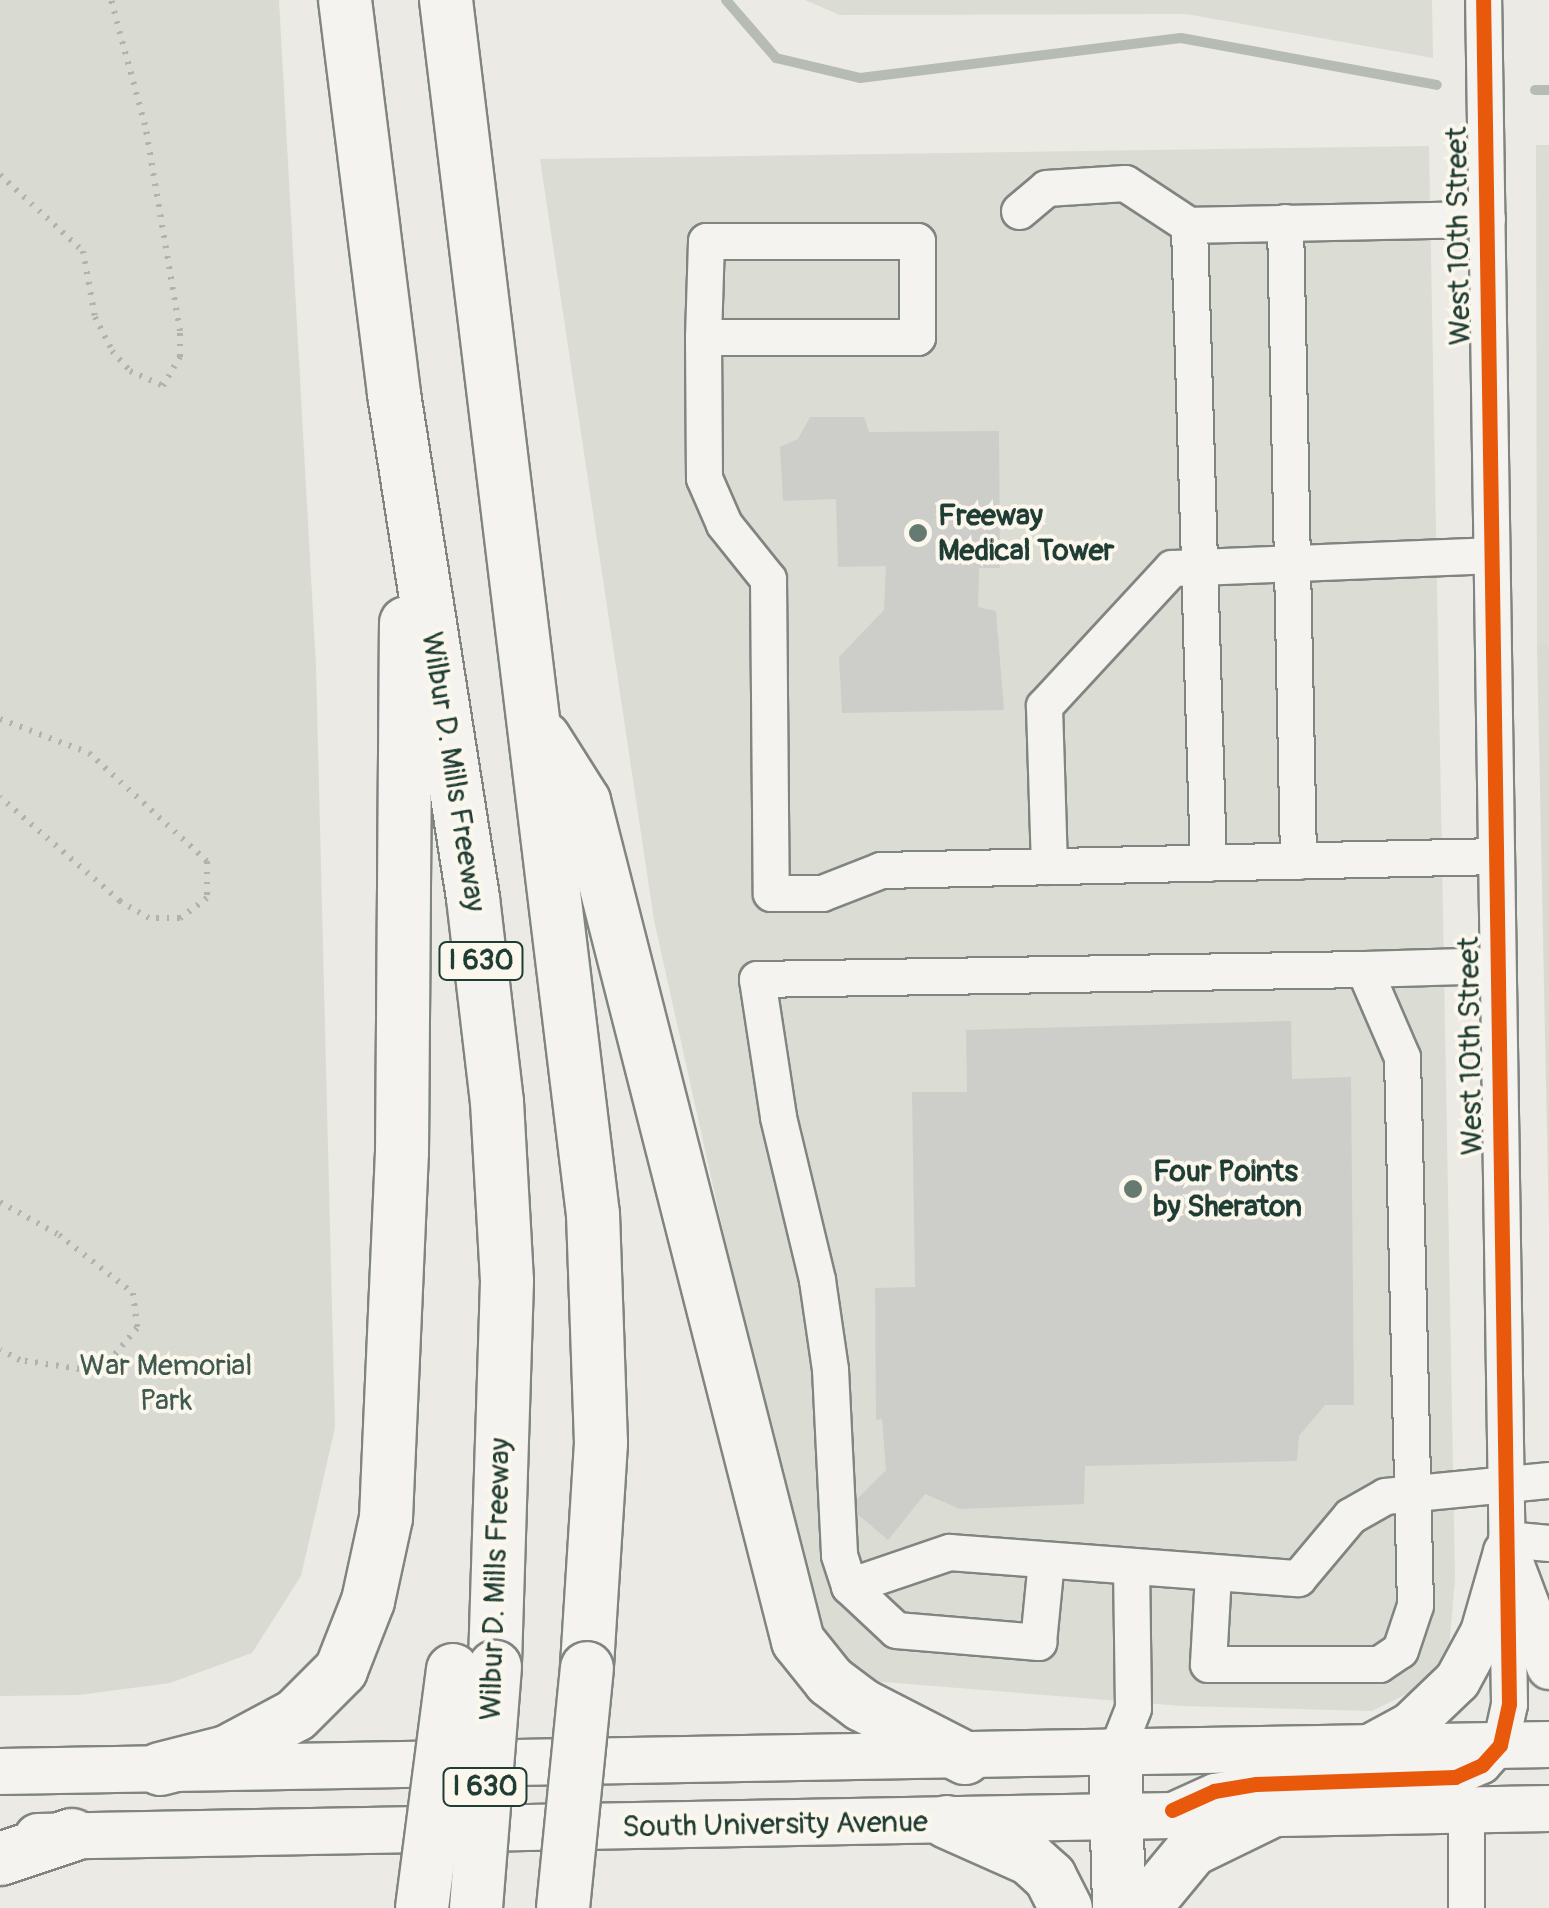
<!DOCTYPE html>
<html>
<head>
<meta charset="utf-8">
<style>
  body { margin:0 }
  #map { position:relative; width:1549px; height:1908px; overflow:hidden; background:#ebeae4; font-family:Pangolin,sans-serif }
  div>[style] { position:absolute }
  .built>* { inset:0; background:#dbdcd3 }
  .green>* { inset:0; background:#d9dbd2 }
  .stream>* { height:10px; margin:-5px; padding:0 5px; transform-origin:5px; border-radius:5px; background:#b6bcb4 }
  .building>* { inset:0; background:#cdceca }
  .path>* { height:6px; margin-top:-3px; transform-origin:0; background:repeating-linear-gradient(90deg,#b0b3af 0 2.5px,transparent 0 10.5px) }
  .roads { filter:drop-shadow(2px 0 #808581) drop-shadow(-2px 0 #808581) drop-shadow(0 2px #808581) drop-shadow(0 -2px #808581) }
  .minor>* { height:35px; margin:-17.5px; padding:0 17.5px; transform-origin:17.5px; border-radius:17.5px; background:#f4f3ef }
  .major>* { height:45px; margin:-22.5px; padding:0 22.5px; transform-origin:22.5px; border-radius:22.5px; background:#f4f3ef }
  .highway>* { height:52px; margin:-26px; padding:0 26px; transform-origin:26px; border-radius:26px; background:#f4f3ef }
  .bridges { filter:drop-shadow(2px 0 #808581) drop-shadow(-2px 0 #808581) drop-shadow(0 2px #808581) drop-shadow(0 -2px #808581) }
  .highway-bridge>* { height:52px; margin:-26px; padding:0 26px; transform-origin:26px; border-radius:26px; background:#f4f3ef }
  .cycleway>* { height:15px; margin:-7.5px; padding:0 7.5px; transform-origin:7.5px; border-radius:7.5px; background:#e8590c }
  .dots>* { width:28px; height:28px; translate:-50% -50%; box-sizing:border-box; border:5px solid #fbf7ec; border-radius:50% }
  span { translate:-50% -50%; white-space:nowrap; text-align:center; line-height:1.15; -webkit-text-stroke:8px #fbf7ec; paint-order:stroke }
  .shield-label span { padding:2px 8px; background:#fbf7ec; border:2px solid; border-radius:8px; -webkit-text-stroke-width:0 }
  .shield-label { font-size:28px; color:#1f3d34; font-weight:700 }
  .street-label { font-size:30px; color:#1f3d34 }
  .poi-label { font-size:30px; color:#1f3d34; font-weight:700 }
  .left { translate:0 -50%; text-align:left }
  .park-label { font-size:30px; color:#415a51 }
</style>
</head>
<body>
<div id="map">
  <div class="built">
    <i style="clip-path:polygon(805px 0,1432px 0,1433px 58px,1186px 14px,840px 15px)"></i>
    <i style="clip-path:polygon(1536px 145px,1549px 145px,1549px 644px,1537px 644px)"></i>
    <i style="clip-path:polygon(1429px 146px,1455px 1579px,1449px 1649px,1419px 1688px,1372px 1711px,1182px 1706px,858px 1680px,816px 1649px,654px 920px,540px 159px)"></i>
  </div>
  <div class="green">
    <i style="clip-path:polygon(0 0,279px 0,316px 666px,335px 1428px,301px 1576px,252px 1653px,170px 1683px,79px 1695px,0 1696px)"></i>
    <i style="clip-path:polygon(1537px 644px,1549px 644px,1549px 1229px)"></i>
  </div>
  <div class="stream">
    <i style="left:726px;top:0;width:77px;rotate:49.2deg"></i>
    <i style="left:776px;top:58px;width:86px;rotate:13.4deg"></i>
    <i style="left:860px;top:78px;width:323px;rotate:-7.1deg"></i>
    <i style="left:1181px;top:38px;width:260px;rotate:10.4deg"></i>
    <i style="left:1535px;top:90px;width:14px"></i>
  </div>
  <div class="building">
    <i style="clip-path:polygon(810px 417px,864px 417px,869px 432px,999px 431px,1000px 568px,979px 568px,978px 607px,996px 611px,1004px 710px,842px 713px,839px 657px,884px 610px,886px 566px,838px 567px,836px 499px,783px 501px,780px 447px,798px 439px)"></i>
    <i style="clip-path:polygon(1291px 1021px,1292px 1079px,1351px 1077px,1354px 1405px,1325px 1405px,1299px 1436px,1297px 1461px,1085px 1466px,1084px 1504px,960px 1509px,925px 1494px,888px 1540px,849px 1507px,886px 1470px,882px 1419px,876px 1420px,875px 1288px,915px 1287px,912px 1092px,967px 1092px,966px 1030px)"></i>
  </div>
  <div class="path">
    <i style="left:0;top:175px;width:113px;rotate:42.5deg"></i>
    <i style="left:83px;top:251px;width:67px;rotate:79.7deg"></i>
    <i style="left:95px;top:317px;width:38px;rotate:63deg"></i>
    <i style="left:112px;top:351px;width:27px;rotate:48deg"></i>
    <i style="left:130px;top:371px;width:36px;rotate:24deg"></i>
    <i style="left:163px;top:386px;width:34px;rotate:-60deg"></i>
    <i style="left:180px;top:357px;width:26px;rotate:-90deg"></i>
    <i style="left:180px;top:331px;width:209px;rotate:-99.6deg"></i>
    <i style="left:145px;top:125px;width:130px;rotate:-105.2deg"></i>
    <i style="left:0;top:719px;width:95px;rotate:20.9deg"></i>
    <i style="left:89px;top:753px;width:160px;rotate:42.5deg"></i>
    <i style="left:207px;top:861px;width:37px;rotate:90deg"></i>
    <i style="left:207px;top:898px;width:34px;rotate:143deg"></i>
    <i style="left:180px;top:918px;width:31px;rotate:180deg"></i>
    <i style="left:149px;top:918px;width:34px;rotate:-150deg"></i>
    <i style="left:120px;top:901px;width:159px;rotate:-139.1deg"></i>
    <i style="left:0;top:1202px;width:68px;rotate:29.2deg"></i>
    <i style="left:59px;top:1235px;width:94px;rotate:38.1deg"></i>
    <i style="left:133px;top:1293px;width:35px;rotate:83deg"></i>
    <i style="left:137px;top:1328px;width:57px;rotate:130.1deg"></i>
    <i style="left:100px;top:1372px;width:81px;rotate:-171.5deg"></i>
    <i style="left:20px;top:1360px;width:22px;rotate:-153deg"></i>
  </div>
  <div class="roads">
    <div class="minor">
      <i style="left:1019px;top:211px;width:35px;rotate:-40deg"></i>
      <i style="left:1046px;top:188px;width:79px;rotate:-3.6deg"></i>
      <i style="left:1125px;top:183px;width:77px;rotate:33.3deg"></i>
      <i style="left:1285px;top:222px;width:639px;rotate:88.83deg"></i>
      <i style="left:703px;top:337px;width:214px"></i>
      <i style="left:917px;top:337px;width:96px;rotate:-90deg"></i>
      <i style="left:917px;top:241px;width:211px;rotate:180deg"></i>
      <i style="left:706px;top:241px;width:96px;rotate:91.8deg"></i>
      <i style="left:703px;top:337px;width:141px;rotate:89.6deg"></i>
      <i style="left:704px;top:478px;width:50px;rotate:66.5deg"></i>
      <i style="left:724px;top:524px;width:70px;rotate:51.3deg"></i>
      <i style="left:768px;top:579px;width:314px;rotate:89.5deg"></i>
      <i style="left:771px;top:893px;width:51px"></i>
      <i style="left:822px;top:893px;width:63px;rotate:-21.3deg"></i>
      <i style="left:881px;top:870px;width:615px;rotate:-1.3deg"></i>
      <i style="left:1208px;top:863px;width:638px;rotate:-91.71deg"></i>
      <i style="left:1189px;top:225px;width:298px;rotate:-1.2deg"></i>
      <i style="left:1049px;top:866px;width:160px;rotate:-91.8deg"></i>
      <i style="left:1044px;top:706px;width:188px;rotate:-47.2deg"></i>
      <i style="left:1172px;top:568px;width:318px;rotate:-2.3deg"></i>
      <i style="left:1364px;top:969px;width:607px;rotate:179.06deg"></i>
      <i style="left:757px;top:979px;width:140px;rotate:81.3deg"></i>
      <i style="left:778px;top:1117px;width:168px;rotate:76.5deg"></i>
      <i style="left:817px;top:1280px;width:90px;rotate:81.7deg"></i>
      <i style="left:830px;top:1369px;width:186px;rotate:87.2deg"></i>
      <i style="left:839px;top:1555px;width:33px;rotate:72deg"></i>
      <i style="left:849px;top:1586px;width:106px;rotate:-18.8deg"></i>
      <i style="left:949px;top:1552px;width:350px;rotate:4.3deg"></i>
      <i style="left:1298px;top:1578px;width:81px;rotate:-50deg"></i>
      <i style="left:1350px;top:1516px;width:40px;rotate:-29.7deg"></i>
      <i style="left:1385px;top:1496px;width:165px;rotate:-5.6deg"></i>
      <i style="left:1506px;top:1539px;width:43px;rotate:5.3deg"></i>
      <i style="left:1213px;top:1574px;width:90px;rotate:93.2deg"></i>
      <i style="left:1208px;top:1664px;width:171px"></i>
      <i style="left:1379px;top:1664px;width:25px;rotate:-34deg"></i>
      <i style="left:1400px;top:1650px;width:47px;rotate:-71.6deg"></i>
      <i style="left:1415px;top:1605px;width:548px;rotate:-91.36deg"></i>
      <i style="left:1402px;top:1057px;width:96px;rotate:-113.4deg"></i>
      <i style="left:1364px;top:969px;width:133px;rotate:-1.7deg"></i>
      <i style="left:849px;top:1586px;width:64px;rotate:43.1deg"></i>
      <i style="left:896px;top:1630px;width:143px;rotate:4.8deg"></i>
      <i style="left:1038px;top:1642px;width:82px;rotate:-84.4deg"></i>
      <i style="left:1115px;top:1754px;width:49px;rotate:-68.6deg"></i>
      <i style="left:1133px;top:1708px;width:138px;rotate:-90.8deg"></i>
      <i style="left:1466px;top:1808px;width:100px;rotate:90deg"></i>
      <i style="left:1172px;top:1810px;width:46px;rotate:-24.3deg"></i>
      <i style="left:1214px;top:1791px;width:43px;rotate:-9.5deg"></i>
      <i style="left:1256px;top:1784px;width:199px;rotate:-2deg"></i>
      <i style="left:1455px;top:1777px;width:30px;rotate:-24deg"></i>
      <i style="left:1482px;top:1765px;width:27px;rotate:-48deg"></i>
      <i style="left:1500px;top:1745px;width:42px;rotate:-77.6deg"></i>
      <i style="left:1509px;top:1704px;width:1704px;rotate:-90.87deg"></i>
    </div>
    <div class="major">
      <i style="left:1506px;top:1552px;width:122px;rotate:69.3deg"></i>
      <i style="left:1371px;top:1746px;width:44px;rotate:-28.3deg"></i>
      <i style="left:1410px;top:1725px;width:65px;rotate:-43.8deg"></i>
      <i style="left:1457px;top:1680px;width:55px;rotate:-61.6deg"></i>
      <i style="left:1483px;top:1632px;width:83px;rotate:-74deg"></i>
      <i style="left:0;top:1771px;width:1549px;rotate:-1deg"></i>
      <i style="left:37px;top:1836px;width:1512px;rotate:-1.06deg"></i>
    </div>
    <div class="highway">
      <i style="left:345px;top:0;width:397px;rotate:82.9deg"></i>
      <i style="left:394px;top:394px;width:510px;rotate:81.09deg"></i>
      <i style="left:473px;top:898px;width:205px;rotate:83.3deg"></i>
      <i style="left:497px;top:1102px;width:179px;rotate:86.8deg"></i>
      <i style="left:507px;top:1281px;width:386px;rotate:91.8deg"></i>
      <i style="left:446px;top:0;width:1223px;rotate:83.1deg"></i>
      <i style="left:593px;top:1214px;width:229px;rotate:88deg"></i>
      <i style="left:601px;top:1443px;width:225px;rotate:93.6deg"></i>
      <i style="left:544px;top:738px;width:75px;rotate:57.6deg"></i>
      <i style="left:584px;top:801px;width:867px;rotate:75.71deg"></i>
      <i style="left:798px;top:1641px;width:51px;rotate:51.3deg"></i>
      <i style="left:830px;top:1681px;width:40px;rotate:37deg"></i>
      <i style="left:862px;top:1705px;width:116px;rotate:27.2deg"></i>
      <i style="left:1115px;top:1754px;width:154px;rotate:88.5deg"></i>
      <i style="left:160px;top:1769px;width:69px;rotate:-14.2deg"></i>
      <i style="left:227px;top:1752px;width:78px;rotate:-28.2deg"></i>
      <i style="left:296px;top:1715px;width:64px;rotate:-45deg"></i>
      <i style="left:341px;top:1670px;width:74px;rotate:-68.6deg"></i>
      <i style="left:368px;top:1601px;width:85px;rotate:-77.8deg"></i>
      <i style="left:386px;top:1518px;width:365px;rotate:-87.5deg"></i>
      <i style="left:402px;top:1153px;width:530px;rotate:-89.57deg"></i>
      <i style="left:947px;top:1822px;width:91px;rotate:24deg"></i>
      <i style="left:1030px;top:1859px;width:27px;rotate:42deg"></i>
      <i style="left:1050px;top:1877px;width:35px;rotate:63deg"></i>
      <i style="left:0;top:1859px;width:76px;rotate:-18.4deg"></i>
      <i style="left:1144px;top:1908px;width:75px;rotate:-50.4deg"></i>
      <i style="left:1192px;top:1850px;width:89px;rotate:-26deg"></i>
    </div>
  </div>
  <div class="bridges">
    <div class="highway-bridge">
      <i style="left:422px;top:1908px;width:240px;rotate:-82.6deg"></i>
      <i style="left:476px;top:1908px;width:242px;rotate:-85.5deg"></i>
      <i style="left:563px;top:1908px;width:241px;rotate:-84.3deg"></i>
    </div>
  </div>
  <div class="cycleway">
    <i style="left:1172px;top:1810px;width:46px;rotate:-24.3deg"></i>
    <i style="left:1214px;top:1791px;width:43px;rotate:-9.5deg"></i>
    <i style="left:1256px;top:1784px;width:199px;rotate:-2deg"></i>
    <i style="left:1455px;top:1777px;width:30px;rotate:-24deg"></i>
    <i style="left:1482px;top:1765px;width:27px;rotate:-48deg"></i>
    <i style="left:1500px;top:1745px;width:42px;rotate:-77.6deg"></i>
    <i style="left:1509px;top:1704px;width:1704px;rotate:-90.87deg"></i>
  </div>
  <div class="dots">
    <i style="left:918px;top:533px;background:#667a72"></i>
    <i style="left:1133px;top:1189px;background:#667a72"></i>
  </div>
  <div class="shield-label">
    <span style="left:481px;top:961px">I 630</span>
    <span style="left:485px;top:1787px">I 630</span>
  </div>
  <div class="street-label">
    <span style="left:1459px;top:236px;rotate:-91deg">West 10th Street</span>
    <span style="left:453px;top:772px;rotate:81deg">Wilbur D. Mills Freeway</span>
    <span style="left:1471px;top:1046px;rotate:-91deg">West 10th Street</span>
    <span style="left:496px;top:1579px;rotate:-88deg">Wilbur D. Mills Freeway</span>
    <span style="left:775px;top:1825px;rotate:-1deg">South University Avenue</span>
  </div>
  <div class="poi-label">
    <span class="left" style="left:938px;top:533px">Freeway<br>Medical Tower</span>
    <span class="left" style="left:1153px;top:1189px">Four Points<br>by Sheraton</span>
  </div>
  <div class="park-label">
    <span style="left:166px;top:1383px">War Memorial<br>Park</span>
  </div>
</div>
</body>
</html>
